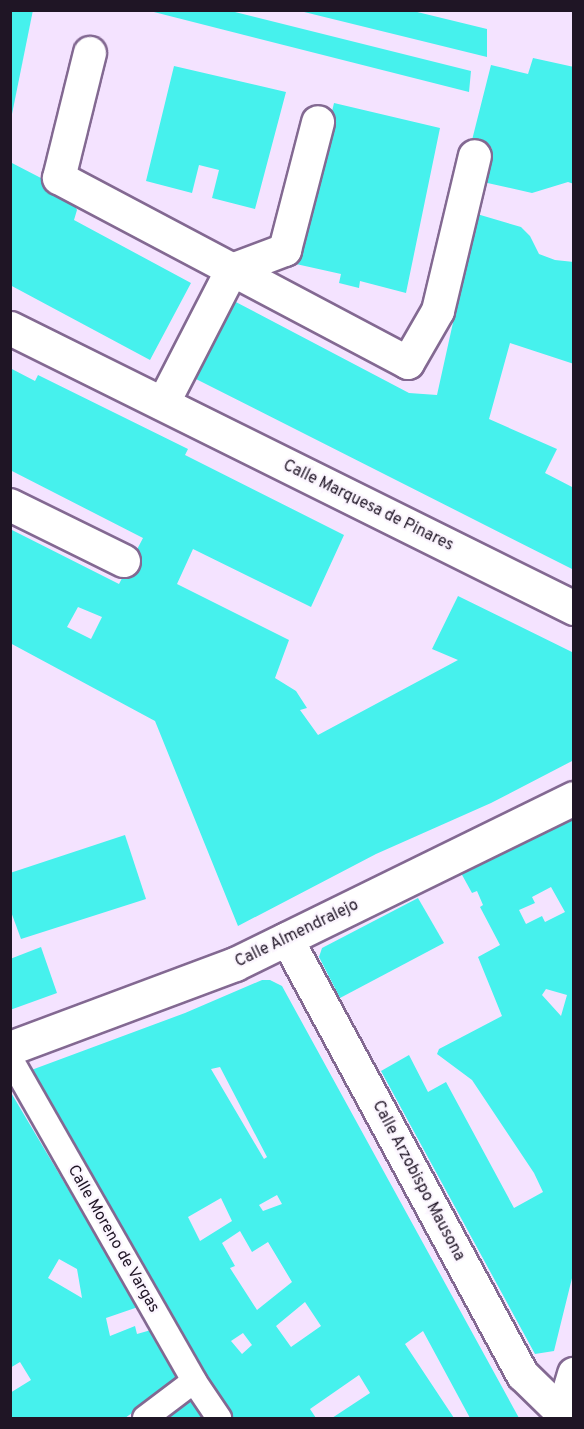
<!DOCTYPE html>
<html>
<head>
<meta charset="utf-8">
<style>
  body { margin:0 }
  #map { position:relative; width:584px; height:1429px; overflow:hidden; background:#f4e3ff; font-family:Overpass,sans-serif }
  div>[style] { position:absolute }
  .building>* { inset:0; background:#46f1ed }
  .roads { filter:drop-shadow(2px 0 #836992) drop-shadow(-2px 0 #836992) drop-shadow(0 2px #836992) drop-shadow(0 -2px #836992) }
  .pedestrian>* { height:24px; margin:-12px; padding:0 12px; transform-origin:12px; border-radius:12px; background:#fff }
  .minor>* { height:32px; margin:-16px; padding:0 16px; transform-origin:16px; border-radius:16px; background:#fff }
  .secondary>* { height:33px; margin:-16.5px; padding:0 16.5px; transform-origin:16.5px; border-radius:16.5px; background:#fff }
  .primary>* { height:33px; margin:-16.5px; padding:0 16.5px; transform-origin:16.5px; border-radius:16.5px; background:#fff }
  span { translate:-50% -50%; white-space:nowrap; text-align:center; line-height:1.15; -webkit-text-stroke:4.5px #fbf5fe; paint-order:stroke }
  .street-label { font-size:16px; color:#1f1525 }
  .frame { position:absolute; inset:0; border:12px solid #1f1525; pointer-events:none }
</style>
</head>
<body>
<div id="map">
  <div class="building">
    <i style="clip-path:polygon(10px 10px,33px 10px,12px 114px,10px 114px)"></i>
    <i style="clip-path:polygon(146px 10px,227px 10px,471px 71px,469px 92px)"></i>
    <i style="clip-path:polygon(296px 10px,409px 10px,487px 29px,487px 57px)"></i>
    <i style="clip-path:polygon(533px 58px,574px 67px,574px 184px,568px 182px,532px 193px,483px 182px,492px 148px,471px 144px,491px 65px,528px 74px)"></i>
    <i style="clip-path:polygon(174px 66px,286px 92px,255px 209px,212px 198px,219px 170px,199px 165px,192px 193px,146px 181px)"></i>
    <i style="clip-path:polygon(334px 103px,440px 128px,406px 293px,360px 281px,359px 288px,339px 283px,341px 274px,296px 264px)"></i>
    <i style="clip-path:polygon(10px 162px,68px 192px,77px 210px,74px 220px,191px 283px,150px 360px,10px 285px)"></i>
    <i style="clip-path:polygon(477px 214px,521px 227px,530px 236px,539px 254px,555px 260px,574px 262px,574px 364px,510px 343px,489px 419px,557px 449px,545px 473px,574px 488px,574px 570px,192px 377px,232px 300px,409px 393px,437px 395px)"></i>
    <i style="clip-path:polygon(evenodd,10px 368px,35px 381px,38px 375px,188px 449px,185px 455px,344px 535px,311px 607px,193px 549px,177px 584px,289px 640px,275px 678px,296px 691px,307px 708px,300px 710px,318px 735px,458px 660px,432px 649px,458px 596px,574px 653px,574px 760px,491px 803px,376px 854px,238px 926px,155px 721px,10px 643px,10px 529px,119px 584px,143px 538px,10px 470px,10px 368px,78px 607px,102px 617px,91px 639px,67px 627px,78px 607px)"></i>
    <i style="clip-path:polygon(evenodd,574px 815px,574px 1270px,554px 1351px,535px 1354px,381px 1071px,409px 1055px,428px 1092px,446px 1082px,514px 1208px,543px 1192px,534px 1173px,472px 1080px,437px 1054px,439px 1049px,502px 1016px,478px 957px,500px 945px,480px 907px,483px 905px,477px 891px,472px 893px,461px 873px,574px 815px,551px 887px,565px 912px,545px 922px,542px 916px,526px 924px,519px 910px,535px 903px,532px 897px,551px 887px,574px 815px,546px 989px,567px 995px,561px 1016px,542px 995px,546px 989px)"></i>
    <i style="clip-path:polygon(125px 835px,146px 899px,21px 939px,10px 909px,10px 873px)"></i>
    <i style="clip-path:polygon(418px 898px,444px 943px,340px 998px,319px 957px,322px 948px)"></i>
    <i style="clip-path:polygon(41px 947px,57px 993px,10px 1010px,10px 959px)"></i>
    <i style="clip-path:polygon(evenodd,262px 980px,270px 980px,282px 986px,519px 1418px,470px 1418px,423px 1331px,405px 1344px,454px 1418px,332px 1418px,370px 1393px,359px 1375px,310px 1409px,316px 1418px,233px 1418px,26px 1072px,185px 1013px,262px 980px,220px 1067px,267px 1157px,264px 1159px,211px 1069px,220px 1067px,262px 980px,277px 1195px,282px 1204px,263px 1211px,259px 1205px,277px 1195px,262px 980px,221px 1198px,232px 1221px,200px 1241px,188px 1217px,221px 1198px,262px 980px,240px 1231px,252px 1252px,268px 1242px,292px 1282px,257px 1310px,230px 1268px,235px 1266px,222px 1243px,240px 1231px,262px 980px,305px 1302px,321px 1326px,291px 1347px,276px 1326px,305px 1302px,262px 980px,243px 1333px,252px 1345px,242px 1354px,231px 1341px,243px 1333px)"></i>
    <i style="clip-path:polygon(evenodd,10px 1091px,138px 1307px,106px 1318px,110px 1336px,135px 1326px,137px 1334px,151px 1330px,180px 1379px,125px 1418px,10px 1418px,10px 1393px,31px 1380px,20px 1362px,10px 1368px,10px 1091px,59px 1259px,77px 1269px,82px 1298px,48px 1278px,59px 1259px)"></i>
    <i style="clip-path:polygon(189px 1397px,206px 1418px,160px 1418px)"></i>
  </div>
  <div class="roads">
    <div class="pedestrian">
      <i style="left:10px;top:1058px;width:372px;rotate:60.3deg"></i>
      <i style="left:194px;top:1381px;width:45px;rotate:56deg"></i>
      <i style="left:145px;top:1418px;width:61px;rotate:-37.1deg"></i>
    </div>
    <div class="minor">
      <i style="left:90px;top:53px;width:129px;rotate:103.9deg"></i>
      <i style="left:59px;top:178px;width:395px;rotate:27.9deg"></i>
      <i style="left:408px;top:363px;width:60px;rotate:-60deg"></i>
      <i style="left:438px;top:311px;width:159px;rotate:-76.6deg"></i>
      <i style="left:163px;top:404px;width:151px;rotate:-62.8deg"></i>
      <i style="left:232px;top:270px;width:57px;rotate:-20.7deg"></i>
      <i style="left:285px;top:250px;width:132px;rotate:-75.5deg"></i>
      <i style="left:10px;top:505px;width:127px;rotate:26.2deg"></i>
      <i style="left:287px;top:939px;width:496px;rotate:61.6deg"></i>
      <i style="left:523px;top:1375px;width:54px;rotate:44.3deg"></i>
      <i style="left:561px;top:1418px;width:46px;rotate:-73.5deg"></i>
    </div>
    <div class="secondary">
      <i style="left:10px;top:1048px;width:240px;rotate:-20.5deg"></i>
      <i style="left:235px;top:964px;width:377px;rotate:-26.1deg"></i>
    </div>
    <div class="primary">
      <i style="left:10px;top:328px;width:630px;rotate:26.4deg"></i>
    </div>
  </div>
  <div class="street-label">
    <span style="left:368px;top:506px;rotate:26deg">Calle Marquesa de Pinares</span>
    <span style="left:297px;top:934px;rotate:-26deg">Calle Almendralejo</span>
    <span style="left:418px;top:1181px;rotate:62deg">Calle Arzobispo Mausona</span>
    <span style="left:113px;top:1239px;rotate:60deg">Calle Moreno de Vargas</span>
  </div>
  <div class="frame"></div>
</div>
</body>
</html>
